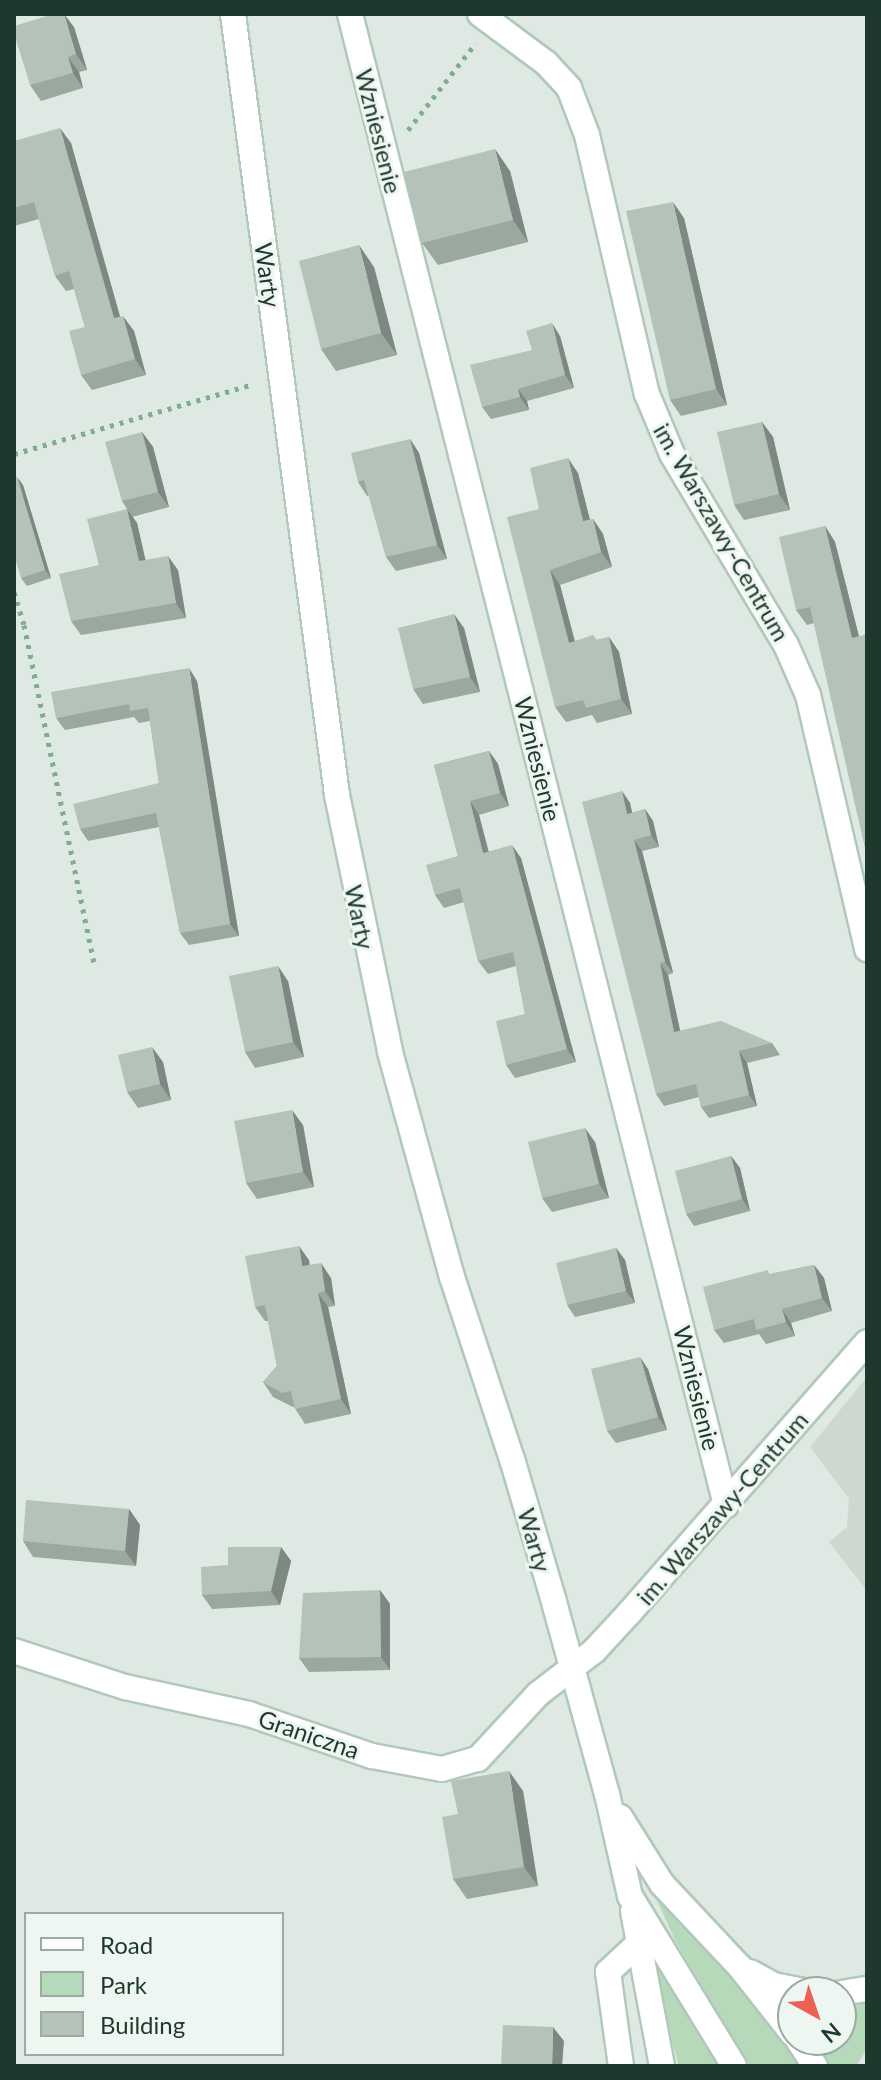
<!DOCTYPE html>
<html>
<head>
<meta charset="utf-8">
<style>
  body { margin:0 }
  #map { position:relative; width:881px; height:2080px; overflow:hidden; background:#dde9e2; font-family:Lato,sans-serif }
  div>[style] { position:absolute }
  .built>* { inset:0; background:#ccd8d0 }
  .green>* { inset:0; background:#b6dab9 }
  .path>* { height:5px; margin-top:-2.5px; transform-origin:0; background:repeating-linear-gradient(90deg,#7eac95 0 4px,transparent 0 10px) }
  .roads { filter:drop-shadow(2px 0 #b1c8bb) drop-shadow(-2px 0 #b1c8bb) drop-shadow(0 2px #b1c8bb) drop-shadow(0 -2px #b1c8bb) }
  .minor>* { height:24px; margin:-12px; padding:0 12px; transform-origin:12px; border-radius:12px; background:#fff }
  .secondary>* { height:24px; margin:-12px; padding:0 12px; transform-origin:12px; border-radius:12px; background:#fff }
  .wall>* { inset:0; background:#9aa8a0 }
  .shaded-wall>* { inset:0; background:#7d8882 }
  .building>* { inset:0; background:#b3c3ba }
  span { translate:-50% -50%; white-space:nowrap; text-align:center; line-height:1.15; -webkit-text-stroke:6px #edf6f0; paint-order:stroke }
  .street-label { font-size:24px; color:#1f382d }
  .frame { position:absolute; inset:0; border:16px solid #1f382d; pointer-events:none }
  .legend { position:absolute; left:24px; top:1912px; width:260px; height:144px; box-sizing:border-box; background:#edf6f0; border:2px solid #9baaa2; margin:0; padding:10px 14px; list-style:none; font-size:24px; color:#1f382d }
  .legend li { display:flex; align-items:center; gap:16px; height:40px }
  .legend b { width:40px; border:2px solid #9baaa2 }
  .north { position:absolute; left:777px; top:1976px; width:80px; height:80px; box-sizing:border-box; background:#edf6f0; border:2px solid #9baaa2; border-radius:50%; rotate:140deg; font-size:22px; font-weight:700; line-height:32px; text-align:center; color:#1f382d }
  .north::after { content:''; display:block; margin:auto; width:28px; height:36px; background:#ee5f56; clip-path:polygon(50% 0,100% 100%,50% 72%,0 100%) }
</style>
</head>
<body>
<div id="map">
  <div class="built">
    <i style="clip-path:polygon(867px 1377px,867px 1591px,829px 1542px,847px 1527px,849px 1499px,810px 1447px)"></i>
  </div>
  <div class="green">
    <i style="clip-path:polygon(653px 1892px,769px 2020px,800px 2066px,752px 2066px,748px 2063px,675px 1940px)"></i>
    <i style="clip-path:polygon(651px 1946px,717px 2066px,679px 2066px,654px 1976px)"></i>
    <i style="clip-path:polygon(867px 2001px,867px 2049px,856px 2066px,829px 2066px,814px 2040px,841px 2040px,841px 2004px)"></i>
  </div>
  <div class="path">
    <i style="left:408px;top:130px;width:110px;rotate:-52deg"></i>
    <i style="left:14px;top:454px;width:249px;rotate:-16.3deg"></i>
    <i style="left:14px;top:592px;width:34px;rotate:73deg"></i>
    <i style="left:24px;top:625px;width:345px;rotate:78.3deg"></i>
  </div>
  <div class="roads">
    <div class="minor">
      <i style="left:350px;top:14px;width:1538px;rotate:75.85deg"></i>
      <i style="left:480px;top:14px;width:82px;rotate:36.6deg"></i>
      <i style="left:546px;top:63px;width:34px;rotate:47deg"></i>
      <i style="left:569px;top:88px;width:50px;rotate:69deg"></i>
      <i style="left:587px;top:135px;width:266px;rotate:77deg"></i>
      <i style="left:647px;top:394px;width:65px;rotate:67.4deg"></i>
      <i style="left:672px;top:454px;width:222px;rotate:59.2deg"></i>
      <i style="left:786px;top:645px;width:55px;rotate:66.3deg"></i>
      <i style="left:808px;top:695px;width:261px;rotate:76.9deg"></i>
      <i style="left:14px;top:1651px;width:117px;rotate:18deg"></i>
      <i style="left:125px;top:1687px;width:127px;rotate:12.3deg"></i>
      <i style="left:249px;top:1714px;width:130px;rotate:18.9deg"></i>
      <i style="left:372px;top:1756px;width:71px;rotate:10.5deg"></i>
      <i style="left:442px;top:1769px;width:37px;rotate:-16deg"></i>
      <i style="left:478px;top:1759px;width:88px;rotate:-47.3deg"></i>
      <i style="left:538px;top:1694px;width:71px;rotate:-37.5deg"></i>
      <i style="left:594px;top:1651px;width:53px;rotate:-47.3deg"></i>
      <i style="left:630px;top:1612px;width:359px;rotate:-48.7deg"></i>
      <i style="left:621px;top:2066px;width:95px;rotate:-97.9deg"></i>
      <i style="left:608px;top:1972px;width:42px;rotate:-43.1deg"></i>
    </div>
    <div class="secondary">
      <i style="left:233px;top:14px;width:788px;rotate:82.41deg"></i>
      <i style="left:337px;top:795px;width:262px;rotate:78.3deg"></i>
      <i style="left:390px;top:1052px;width:233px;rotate:74.6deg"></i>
      <i style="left:452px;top:1277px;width:192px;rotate:71.8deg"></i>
      <i style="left:512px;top:1459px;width:149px;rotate:73.6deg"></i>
      <i style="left:554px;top:1602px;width:199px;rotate:74.6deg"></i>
      <i style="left:607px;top:1794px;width:105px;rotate:77.3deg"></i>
      <i style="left:630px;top:1896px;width:199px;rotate:58.5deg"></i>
      <i style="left:620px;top:1817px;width:79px;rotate:57.9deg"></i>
      <i style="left:662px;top:1884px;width:114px;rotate:46.8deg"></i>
      <i style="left:740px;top:1967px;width:85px;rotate:51.7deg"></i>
      <i style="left:633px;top:1911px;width:158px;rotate:79.4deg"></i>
      <i style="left:750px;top:1972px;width:26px;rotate:29deg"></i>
      <i style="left:773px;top:1985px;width:36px;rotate:11deg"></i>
      <i style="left:841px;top:1993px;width:26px;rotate:-9deg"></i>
      <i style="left:798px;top:2040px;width:31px;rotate:57deg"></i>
    </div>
  </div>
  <div class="wall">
    <i style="clip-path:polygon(74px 27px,87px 70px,79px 72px,83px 88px,41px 101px,30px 85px)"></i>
    <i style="clip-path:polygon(14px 141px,71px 143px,120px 317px,134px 331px,146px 375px,92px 390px,81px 375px,85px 327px,74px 289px,66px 291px,55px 276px,39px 219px,14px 226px)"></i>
    <i style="clip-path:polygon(510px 171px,528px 242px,438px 265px,422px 243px)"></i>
    <i style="clip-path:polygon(684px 218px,727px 405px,681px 416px,670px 400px)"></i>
    <i style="clip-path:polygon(374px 267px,397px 355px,336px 371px,321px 349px)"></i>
    <i style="clip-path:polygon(560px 336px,574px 388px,527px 401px,529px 410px,491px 419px,482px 407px,532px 350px)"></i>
    <i style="clip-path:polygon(762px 422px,773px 437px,790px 510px,744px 520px,734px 505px)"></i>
    <i style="clip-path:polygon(142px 432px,153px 447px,169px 507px,132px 517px,122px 501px)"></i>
    <i style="clip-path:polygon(410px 439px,419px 453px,447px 559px,396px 571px,386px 557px,369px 495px,367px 496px,358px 482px)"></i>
    <i style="clip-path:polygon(578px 473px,590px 520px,593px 519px,603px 534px,612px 567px,560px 585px,575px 641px,597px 640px,609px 637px,619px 652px,632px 714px,597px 723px,592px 715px,566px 722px,555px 707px,539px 509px)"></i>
    <i style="clip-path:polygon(23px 485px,51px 578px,27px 586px,21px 578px)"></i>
    <i style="clip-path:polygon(127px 509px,137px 523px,145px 560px,178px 570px,186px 618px,81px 635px,71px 621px)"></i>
    <i style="clip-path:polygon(825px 526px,835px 542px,859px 636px,867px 856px,814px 623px,807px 625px,796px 610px)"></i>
    <i style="clip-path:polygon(464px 628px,480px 692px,423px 704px,413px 689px)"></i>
    <i style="clip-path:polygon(197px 681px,239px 936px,189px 945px,180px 933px,159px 827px,88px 841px,80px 829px,159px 783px,150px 721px,139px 723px,134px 717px,65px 730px,56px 718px)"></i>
    <i style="clip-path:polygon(489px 751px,498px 764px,509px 806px,479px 815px,489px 852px,521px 858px,576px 1062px,515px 1078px,506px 1065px,525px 1014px,516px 966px,488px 974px,478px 961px,464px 902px,444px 908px,435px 895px,458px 856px,434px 765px)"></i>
    <i style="clip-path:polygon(622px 791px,630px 803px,632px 813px,645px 809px,653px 821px,659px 847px,642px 851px,673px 973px,668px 975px,680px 1031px,772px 1043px,780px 1055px,747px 1063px,757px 1106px,709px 1118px,701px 1107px,699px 1097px,664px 1106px,656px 1094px)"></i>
    <i style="clip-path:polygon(288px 981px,304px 1057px,255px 1068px,245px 1052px)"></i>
    <i style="clip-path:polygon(163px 1062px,171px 1100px,138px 1108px,127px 1092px)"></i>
    <i style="clip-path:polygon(303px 1125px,314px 1187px,257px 1199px,246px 1183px)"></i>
    <i style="clip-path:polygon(595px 1142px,609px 1198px,552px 1212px,542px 1198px)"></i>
    <i style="clip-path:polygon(731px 1156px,740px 1168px,750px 1211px,694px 1226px,686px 1214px)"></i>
    <i style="clip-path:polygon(616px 1248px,625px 1260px,635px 1303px,575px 1317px,567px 1305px)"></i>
    <i style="clip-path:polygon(309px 1260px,309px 1265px,331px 1278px,335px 1306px,328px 1307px,351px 1414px,305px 1424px,294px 1407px,293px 1407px,273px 1397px,263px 1382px,277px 1366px,268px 1321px,265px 1321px,255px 1307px)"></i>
    <i style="clip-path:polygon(814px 1265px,824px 1278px,832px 1311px,791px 1323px,795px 1336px,766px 1344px,759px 1334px,724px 1343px,714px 1330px,771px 1274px)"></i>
    <i style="clip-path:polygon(648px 1369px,667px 1430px,616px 1443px,607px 1431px)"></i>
    <i style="clip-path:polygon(129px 1509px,140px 1525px,136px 1566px,33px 1557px,23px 1541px)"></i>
    <i style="clip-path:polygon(281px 1547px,291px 1561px,280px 1605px,212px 1609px,202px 1595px,228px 1565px)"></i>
    <i style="clip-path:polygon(380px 1590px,390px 1604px,390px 1670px,309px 1672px,299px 1658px)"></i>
    <i style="clip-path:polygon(523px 1791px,538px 1886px,467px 1899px,453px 1879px,458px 1814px)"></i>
  </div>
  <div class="shaded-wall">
    <i style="clip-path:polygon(64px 14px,74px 27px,87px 70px,76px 54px)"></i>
    <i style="clip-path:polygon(68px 57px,79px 72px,83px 88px,73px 73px)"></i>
    <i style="clip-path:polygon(60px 128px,71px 143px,125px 334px,114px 318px)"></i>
    <i style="clip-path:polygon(495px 149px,510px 171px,528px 242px,513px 220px)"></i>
    <i style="clip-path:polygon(673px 202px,684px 218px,727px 405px,716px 389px)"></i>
    <i style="clip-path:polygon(359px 245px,374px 267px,397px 355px,381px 333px)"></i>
    <i style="clip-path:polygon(123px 316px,134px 331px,146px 375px,135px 359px)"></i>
    <i style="clip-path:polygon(552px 323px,560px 336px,574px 388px,565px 375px)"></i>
    <i style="clip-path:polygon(518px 389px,527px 401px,529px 410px,520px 397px)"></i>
    <i style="clip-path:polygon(762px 422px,773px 437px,790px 510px,779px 494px)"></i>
    <i style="clip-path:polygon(142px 432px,153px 447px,169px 507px,158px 492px)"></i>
    <i style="clip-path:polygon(410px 439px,419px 453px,447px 559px,437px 545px)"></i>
    <i style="clip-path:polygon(568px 458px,578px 473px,594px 536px,583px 521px)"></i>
    <i style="clip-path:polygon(17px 477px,23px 485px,51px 578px,45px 570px)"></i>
    <i style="clip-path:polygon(127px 509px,137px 523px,149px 575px,139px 561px)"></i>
    <i style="clip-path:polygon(593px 519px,603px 534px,612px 567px,601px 552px)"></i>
    <i style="clip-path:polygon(825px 526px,835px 542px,863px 653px,852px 638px)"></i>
    <i style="clip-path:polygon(168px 556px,178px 570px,186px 618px,176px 603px)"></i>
    <i style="clip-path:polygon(550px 570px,560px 585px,579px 658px,569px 643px)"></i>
    <i style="clip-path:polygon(454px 614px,464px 628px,480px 692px,470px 677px)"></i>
    <i style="clip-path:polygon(609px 637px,619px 652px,632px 714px,621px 699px)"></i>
    <i style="clip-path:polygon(189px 668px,197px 681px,239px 936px,230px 924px)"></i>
    <i style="clip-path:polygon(489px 751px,498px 764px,509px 806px,500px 793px)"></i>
    <i style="clip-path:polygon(622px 791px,630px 803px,635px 826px,627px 814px)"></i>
    <i style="clip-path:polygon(470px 801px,479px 815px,492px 866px,483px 853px)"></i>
    <i style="clip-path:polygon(645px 809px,653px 821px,659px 847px,651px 835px)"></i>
    <i style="clip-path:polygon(634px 840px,642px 851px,673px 973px,665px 962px)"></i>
    <i style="clip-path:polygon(512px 845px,521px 858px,576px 1062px,567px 1049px)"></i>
    <i style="clip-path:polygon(660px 963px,668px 975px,683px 1044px,674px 1032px)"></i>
    <i style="clip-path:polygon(278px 966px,288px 981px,304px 1057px,293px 1042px)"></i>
    <i style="clip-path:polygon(152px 1047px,163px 1062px,171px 1100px,160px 1084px)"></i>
    <i style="clip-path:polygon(739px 1051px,747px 1063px,757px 1106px,749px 1095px)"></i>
    <i style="clip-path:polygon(292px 1110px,303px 1125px,314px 1187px,303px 1172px)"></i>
    <i style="clip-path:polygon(585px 1128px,595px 1142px,609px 1198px,599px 1184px)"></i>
    <i style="clip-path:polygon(731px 1156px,740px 1168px,750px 1211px,742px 1199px)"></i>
    <i style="clip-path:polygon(299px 1246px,309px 1260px,312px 1281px,302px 1266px)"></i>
    <i style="clip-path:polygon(616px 1248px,625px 1260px,635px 1303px,626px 1291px)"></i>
    <i style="clip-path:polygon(321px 1263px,331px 1278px,335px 1306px,325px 1291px)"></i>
    <i style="clip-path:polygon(814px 1265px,824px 1278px,832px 1311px,822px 1298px)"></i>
    <i style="clip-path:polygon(318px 1293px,328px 1307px,351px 1414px,341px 1399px)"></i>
    <i style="clip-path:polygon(782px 1309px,791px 1323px,795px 1336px,786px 1322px)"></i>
    <i style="clip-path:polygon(640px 1357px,648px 1369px,667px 1430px,658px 1417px)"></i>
    <i style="clip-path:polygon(129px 1509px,140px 1525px,136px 1566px,125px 1551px)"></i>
    <i style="clip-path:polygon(281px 1547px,291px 1561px,280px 1605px,271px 1591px)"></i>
    <i style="clip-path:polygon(380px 1590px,390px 1604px,390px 1670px,381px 1657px)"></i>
    <i style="clip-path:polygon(509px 1771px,523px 1791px,538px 1886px,524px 1867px)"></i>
    <i style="clip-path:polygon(553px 2027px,564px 2041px,562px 2066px,552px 2066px)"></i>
  </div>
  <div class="building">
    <i style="clip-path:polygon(54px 14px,64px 14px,76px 54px,68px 57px,73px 73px,30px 85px,14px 33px,14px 26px)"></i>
    <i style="clip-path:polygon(60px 128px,114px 318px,123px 316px,135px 359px,81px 375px,69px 331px,85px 327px,69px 271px,55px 276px,34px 202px,14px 208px,14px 141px)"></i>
    <i style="clip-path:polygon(495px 149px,513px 220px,422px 243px,404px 172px)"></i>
    <i style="clip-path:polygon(673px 202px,716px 389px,670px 400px,626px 211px)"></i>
    <i style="clip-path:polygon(359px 245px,381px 333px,321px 349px,299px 261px)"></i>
    <i style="clip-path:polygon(552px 323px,565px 375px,518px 389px,520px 397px,482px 407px,470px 365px,532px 350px,526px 331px)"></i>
    <i style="clip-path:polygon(762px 422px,779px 494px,734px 505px,717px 432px)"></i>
    <i style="clip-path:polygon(142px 432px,158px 492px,122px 501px,105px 442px)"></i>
    <i style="clip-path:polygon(410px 439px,437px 545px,386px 557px,364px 480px,358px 482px,351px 453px)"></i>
    <i style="clip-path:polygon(568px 458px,583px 521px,593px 519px,601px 552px,550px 570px,569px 643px,593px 635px,597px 640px,609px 637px,621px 699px,586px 708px,583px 700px,555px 707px,507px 517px,539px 509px,530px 468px)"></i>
    <i style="clip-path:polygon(17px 477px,45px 570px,21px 578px,14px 554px,14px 478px)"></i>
    <i style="clip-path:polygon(127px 509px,139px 561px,168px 556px,176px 603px,71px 621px,59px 574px,99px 565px,87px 519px)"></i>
    <i style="clip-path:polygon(825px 526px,852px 638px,867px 634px,867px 856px,810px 607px,796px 610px,779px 537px)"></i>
    <i style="clip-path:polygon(454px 614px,470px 677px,413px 689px,398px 628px)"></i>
    <i style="clip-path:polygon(189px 668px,230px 924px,180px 933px,156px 813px,80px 829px,73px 804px,159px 783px,148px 708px,130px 711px,129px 704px,56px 718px,51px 692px)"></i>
    <i style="clip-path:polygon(489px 751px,500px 793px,470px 801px,483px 853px,512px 845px,567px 1049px,506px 1065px,496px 1021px,525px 1014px,513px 952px,478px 961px,460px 888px,435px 895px,426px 865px,458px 856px,434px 765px)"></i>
    <i style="clip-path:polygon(622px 791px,627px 814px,645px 809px,651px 835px,634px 840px,665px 962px,660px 963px,674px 1032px,721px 1021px,772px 1043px,739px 1051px,749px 1095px,701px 1107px,696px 1084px,656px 1094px,582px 802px)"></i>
    <i style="clip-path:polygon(278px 966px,293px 1042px,245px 1052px,229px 976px)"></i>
    <i style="clip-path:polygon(152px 1047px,160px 1084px,127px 1092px,118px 1055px)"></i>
    <i style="clip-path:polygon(292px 1110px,303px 1172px,246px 1183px,234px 1121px)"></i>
    <i style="clip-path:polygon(585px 1128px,599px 1184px,542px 1198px,528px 1142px)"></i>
    <i style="clip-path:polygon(731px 1156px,742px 1199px,686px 1214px,675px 1171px)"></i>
    <i style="clip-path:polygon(299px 1246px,302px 1266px,321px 1263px,325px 1291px,318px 1293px,341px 1399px,295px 1409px,291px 1391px,282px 1393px,263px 1382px,277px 1366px,265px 1305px,255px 1307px,245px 1256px)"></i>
    <i style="clip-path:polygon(616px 1248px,626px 1291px,567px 1305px,556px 1263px)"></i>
    <i style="clip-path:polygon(814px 1265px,822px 1298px,782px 1309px,786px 1322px,756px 1330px,754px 1319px,714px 1330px,703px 1287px,768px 1270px,769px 1274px)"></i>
    <i style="clip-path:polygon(640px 1357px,658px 1417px,607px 1431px,591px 1369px)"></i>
    <i style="clip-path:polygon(26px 1500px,129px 1509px,125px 1551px,23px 1541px)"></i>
    <i style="clip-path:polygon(228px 1547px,281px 1547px,271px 1591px,202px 1595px,201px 1567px,228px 1565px)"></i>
    <i style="clip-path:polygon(380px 1590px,381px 1657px,299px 1658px,303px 1593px)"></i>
    <i style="clip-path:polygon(509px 1771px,524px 1867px,453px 1879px,442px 1817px,458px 1814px,451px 1781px)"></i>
    <i style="clip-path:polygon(503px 2025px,553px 2027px,552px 2066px,501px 2066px)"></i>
  </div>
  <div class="street-label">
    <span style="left:379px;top:131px;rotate:76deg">Wzniesienie</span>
    <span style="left:268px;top:275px;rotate:82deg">Warty</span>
    <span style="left:722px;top:532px;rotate:60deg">im. Warszawy-Centrum</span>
    <span style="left:538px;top:759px;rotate:76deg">Wzniesienie</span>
    <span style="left:360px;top:917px;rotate:78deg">Warty</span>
    <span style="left:697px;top:1388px;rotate:76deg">Wzniesienie</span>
    <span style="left:722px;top:1508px;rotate:-49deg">im. Warszawy-Centrum</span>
    <span style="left:535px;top:1540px;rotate:74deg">Warty</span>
    <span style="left:309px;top:1734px;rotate:19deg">Graniczna</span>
  </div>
  <div class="frame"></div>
  <ul class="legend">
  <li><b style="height:10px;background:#fff"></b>Road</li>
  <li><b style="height:22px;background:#b6dab9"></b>Park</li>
  <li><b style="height:22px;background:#b3c3ba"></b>Building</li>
  </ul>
  <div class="north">N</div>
</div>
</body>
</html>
